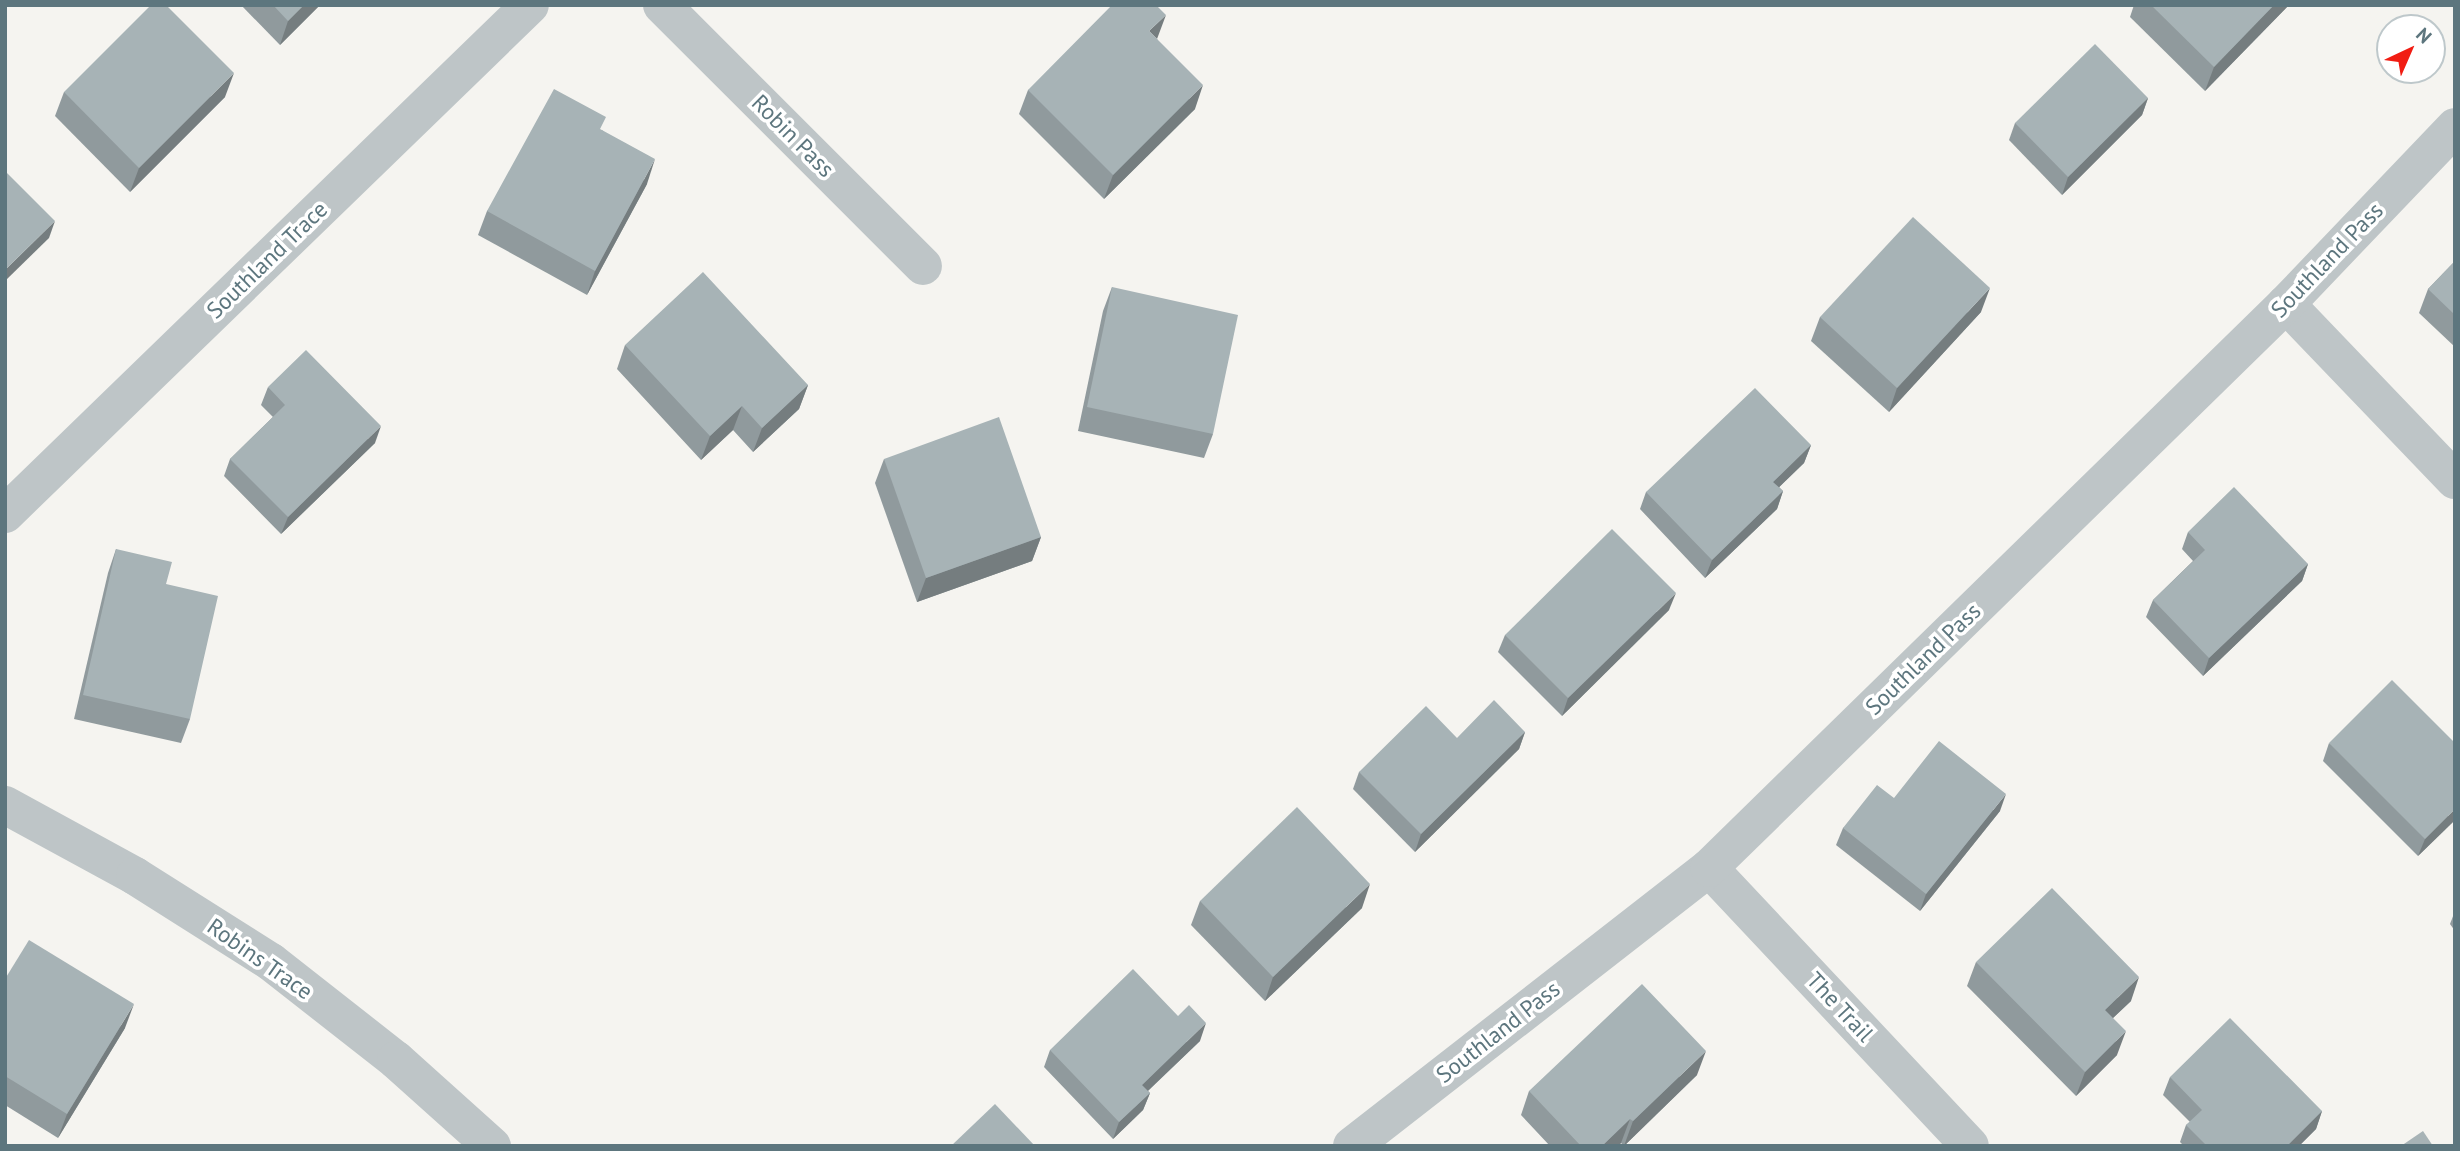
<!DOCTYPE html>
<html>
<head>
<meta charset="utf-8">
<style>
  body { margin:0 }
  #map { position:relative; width:2460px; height:1151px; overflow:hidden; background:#f5f4f0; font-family:"PT Sans",sans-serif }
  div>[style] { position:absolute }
  .street>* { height:38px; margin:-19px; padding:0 19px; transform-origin:19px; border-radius:19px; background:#bec5c7 }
  .wall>* { inset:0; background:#909a9d }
  .shaded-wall>* { inset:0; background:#757d7f }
  .building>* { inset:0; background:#a7b3b6 }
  span { translate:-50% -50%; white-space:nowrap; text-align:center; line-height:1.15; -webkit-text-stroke:7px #fff; paint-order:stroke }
  .street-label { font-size:23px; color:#5d767e }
  .frame { position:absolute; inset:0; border:7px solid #5d767e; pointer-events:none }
  .north { position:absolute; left:2376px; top:14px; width:70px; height:70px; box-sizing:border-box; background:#fff; border:2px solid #bec8cb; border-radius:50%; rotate:44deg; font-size:19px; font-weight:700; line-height:28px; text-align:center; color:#5d767e }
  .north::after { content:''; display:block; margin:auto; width:24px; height:32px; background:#f11d13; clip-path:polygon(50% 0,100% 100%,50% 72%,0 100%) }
</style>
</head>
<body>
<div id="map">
  <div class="street">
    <i style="left:662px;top:5px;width:369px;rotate:45deg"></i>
    <i style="left:2286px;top:304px;width:244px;rotate:46.2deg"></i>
    <i style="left:5px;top:514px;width:731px;rotate:-44.11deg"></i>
    <i style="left:5px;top:805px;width:148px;rotate:28.6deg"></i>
    <i style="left:135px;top:876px;width:161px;rotate:32.3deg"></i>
    <i style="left:271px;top:962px;width:159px;rotate:38.1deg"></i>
    <i style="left:396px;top:1060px;width:129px;rotate:41.9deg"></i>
    <i style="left:1709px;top:868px;width:381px;rotate:46.8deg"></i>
    <i style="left:1352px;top:1146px;width:452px;rotate:-37.9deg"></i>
    <i style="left:1709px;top:868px;width:807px;rotate:-44.35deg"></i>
    <i style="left:2286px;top:304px;width:245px;rotate:-46.3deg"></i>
  </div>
  <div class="wall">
    <i style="clip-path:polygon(241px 5px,320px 5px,280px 45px)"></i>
    <i style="clip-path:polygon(2134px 5px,2289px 5px,2205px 91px,2130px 17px)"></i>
    <i style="clip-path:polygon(1157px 39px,1195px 109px,1104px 199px,1019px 114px,1028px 90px)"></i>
    <i style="clip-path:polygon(64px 92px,225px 97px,130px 192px,55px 116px)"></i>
    <i style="clip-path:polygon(2148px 98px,2142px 115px,2062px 195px,2009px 140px,2015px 123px)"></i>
    <i style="clip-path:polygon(602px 130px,647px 184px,587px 295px,478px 235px,487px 211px)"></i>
    <i style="clip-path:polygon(2455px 261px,2455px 347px,2419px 313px,2428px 289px)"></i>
    <i style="clip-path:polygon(1112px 287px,1213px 434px,1204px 458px,1078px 431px,1103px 311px)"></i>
    <i style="clip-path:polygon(1981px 312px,1889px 412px,1811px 341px,1820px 317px)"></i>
    <i style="clip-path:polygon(625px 345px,808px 385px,799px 409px,753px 452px,733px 430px,701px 460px,617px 369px)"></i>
    <i style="clip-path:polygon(268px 387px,375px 443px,281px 534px,224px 476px,230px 459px,273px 417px,261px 405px)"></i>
    <i style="clip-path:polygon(1811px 445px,1804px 463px,1779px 487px,1783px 491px,1777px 509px,1705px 578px,1640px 509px,1646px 492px)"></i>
    <i style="clip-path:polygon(884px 459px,1041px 537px,1032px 561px,917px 602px,875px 483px)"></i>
    <i style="clip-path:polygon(2188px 532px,2308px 564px,2302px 581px,2203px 676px,2146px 617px,2153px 600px,2193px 561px,2182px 549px)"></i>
    <i style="clip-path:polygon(116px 549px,166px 584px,190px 719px,181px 743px,74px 719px,108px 573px)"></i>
    <i style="clip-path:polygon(1669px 610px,1562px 716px,1498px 652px,1505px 635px)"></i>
    <i style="clip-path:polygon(1525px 732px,1519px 749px,1415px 852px,1353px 789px,1359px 772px,1457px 738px)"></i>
    <i style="clip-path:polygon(2329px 743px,2455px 820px,2418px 856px,2323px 761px)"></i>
    <i style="clip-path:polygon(1894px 798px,2000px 811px,1920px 911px,1836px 845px,1843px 828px)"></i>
    <i style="clip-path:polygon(1200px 901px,1362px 908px,1265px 1001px,1191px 925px)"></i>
    <i style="clip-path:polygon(2455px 911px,2455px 931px,2450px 924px)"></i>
    <i style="clip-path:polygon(1976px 962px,2131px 1001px,2113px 1018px,2117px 1055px,2076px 1096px,1967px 986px)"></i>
    <i style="clip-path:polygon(5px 979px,125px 1028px,58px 1138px,5px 1105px)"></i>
    <i style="clip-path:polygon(1200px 1041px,1148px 1091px,1150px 1093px,1143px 1110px,1113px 1139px,1044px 1067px,1050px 1050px)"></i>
    <i style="clip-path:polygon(1697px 1075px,1624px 1146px,1621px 1143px,1618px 1146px,1550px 1146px,1521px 1115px,1529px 1091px)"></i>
    <i style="clip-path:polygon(2170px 1077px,2322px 1111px,2316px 1129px,2299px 1146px,2184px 1146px,2180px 1142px,2186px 1125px,2190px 1122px,2163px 1095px)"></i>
  </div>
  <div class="shaded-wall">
    <i style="clip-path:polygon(304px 5px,320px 5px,280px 45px,288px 21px)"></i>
    <i style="clip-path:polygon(2274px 5px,2289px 5px,2205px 91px,2214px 67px)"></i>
    <i style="clip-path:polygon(1166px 15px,1157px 39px,1149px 31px)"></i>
    <i style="clip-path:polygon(234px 73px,225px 97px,130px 192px,139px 168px)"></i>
    <i style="clip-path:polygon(1203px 85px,1195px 109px,1104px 199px,1113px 175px)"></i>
    <i style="clip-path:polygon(2148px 98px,2142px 115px,2062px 195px,2068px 177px)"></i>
    <i style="clip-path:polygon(655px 159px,647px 184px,587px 295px,595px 271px)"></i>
    <i style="clip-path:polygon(55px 221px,49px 238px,5px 281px,5px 270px)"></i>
    <i style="clip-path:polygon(1990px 288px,1981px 312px,1889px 412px,1897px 388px)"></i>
    <i style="clip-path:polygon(808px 385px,799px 409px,753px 452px,762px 428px)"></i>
    <i style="clip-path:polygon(742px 406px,733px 430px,701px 460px,710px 436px)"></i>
    <i style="clip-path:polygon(381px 426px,375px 443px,281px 534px,288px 517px)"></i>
    <i style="clip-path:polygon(1811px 445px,1804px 463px,1767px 499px,1773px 482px)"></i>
    <i style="clip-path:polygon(1783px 491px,1777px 509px,1705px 578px,1712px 560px)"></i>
    <i style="clip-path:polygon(1041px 537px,1032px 561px,917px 602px,926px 578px)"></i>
    <i style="clip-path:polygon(2308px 564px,2302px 581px,2203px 676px,2209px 658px)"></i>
    <i style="clip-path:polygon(1676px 593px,1669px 610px,1562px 716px,1568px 698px)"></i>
    <i style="clip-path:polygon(1525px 732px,1519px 749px,1415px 852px,1421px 834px)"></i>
    <i style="clip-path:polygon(2006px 794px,2000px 811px,1920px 911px,1926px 894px)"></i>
    <i style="clip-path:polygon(2455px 809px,2455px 820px,2418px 856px,2425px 839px)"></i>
    <i style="clip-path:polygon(1370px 884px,1362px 908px,1265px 1001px,1273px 977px)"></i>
    <i style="clip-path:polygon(2139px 977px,2131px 1001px,2096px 1034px,2105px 1010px)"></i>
    <i style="clip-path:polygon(134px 1004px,125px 1028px,58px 1138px,67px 1114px)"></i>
    <i style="clip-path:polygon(1206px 1023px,1200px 1041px,1135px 1103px,1142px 1085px)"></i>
    <i style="clip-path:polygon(2126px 1031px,2117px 1055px,2076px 1096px,2085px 1072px)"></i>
    <i style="clip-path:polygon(1706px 1051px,1697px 1075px,1624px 1146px,1633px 1121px)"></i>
    <i style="clip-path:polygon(1150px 1093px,1143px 1110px,1113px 1139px,1119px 1122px)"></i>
    <i style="clip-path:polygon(2322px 1111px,2316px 1129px,2299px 1146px,2287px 1146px)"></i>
    <i style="clip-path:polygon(1630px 1119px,1621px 1143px,1618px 1146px,1602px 1146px)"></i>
  </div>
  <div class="building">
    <i style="clip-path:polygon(151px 5px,166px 5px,234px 73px,139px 168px,64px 92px)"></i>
    <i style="clip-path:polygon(273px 5px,304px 5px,288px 21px)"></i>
    <i style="clip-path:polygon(1112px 5px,1156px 5px,1166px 15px,1149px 31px,1203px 85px,1113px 175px,1028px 90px)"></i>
    <i style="clip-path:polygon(2151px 5px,2274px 5px,2214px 67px)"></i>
    <i style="clip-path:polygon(2095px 44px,2148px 98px,2068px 177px,2015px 123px)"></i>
    <i style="clip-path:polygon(554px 89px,606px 117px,600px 129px,655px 159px,595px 271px,487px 211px)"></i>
    <i style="clip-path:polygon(5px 171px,55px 221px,5px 270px)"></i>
    <i style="clip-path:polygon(1913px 217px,1990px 288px,1897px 388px,1820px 317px)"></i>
    <i style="clip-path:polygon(2455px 261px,2455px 315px,2428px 289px)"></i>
    <i style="clip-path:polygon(703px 272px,808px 385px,762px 428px,742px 406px,710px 436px,625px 345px)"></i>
    <i style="clip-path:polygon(1112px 287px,1238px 315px,1213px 434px,1087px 407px)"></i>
    <i style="clip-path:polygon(306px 350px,381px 426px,288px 517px,230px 459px,285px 405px,268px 387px)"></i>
    <i style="clip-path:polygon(1755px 388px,1811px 445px,1773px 482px,1783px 491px,1712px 560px,1646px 492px)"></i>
    <i style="clip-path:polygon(999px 417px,1041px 537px,926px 578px,884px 459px)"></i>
    <i style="clip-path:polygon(2234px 487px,2308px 564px,2209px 658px,2153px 600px,2205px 550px,2188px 532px)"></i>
    <i style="clip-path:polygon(1612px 529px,1676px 593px,1568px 698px,1505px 635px)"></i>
    <i style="clip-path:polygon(116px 549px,172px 562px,166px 584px,218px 596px,190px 719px,83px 695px)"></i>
    <i style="clip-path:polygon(2392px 680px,2455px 743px,2455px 809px,2425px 839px,2329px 743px)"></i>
    <i style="clip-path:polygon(1494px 700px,1525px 732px,1421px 834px,1359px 772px,1426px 706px,1457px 738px)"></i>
    <i style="clip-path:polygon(1939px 741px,2006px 794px,1926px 894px,1843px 828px,1877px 785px,1894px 798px)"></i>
    <i style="clip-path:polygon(1297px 807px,1370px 884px,1273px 977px,1200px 901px)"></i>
    <i style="clip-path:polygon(2052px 888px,2139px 977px,2105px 1010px,2126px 1031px,2085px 1072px,1976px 962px)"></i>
    <i style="clip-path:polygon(29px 940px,134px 1004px,67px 1114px,5px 1076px,5px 979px)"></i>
    <i style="clip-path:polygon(1133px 969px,1178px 1016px,1189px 1005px,1206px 1023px,1142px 1085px,1150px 1093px,1119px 1122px,1050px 1050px)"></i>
    <i style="clip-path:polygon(1642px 984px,1706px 1051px,1633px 1121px,1630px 1119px,1602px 1146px,1581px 1146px,1529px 1091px)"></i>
    <i style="clip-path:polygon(2230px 1018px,2322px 1111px,2287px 1146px,2207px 1146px,2186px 1125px,2202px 1110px,2170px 1077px)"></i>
    <i style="clip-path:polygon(995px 1104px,1035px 1146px,951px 1146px)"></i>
    <i style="clip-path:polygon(2423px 1131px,2433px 1146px,2401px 1146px)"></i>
  </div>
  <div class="street-label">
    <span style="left:793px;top:136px;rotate:45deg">Robin Pass</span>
    <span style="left:267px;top:260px;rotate:-44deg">Southland Trace</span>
    <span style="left:2327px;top:260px;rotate:-46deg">Southland Pass</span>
    <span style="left:1923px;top:659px;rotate:-44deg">Southland Pass</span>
    <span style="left:260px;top:959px;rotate:35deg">Robins Trace</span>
    <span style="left:1840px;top:1007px;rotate:47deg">The Trail</span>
    <span style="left:1498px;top:1032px;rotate:-38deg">Southland Pass</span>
  </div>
  <div class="frame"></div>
  <div class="north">N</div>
</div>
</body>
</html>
